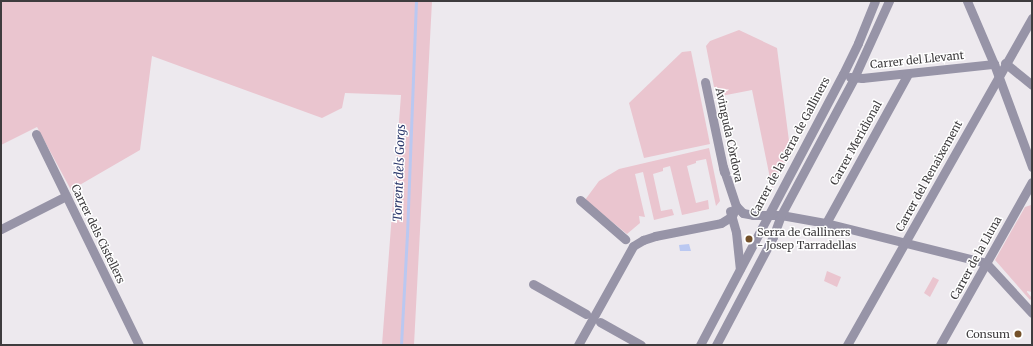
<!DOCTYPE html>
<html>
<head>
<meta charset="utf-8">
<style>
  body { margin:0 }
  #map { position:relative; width:1033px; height:346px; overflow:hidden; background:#ede9ee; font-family:Merriweather,serif }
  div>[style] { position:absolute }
  .green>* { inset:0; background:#eac5cf }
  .water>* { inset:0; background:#bac8f1 }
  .stream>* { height:2.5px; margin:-1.25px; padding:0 1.25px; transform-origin:1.25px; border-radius:1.25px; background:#bac8f1 }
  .minor>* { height:9px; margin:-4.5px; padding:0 4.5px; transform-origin:4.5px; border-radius:4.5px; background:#9794a7 }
  .dots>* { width:11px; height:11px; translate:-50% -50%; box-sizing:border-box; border:2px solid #fff; border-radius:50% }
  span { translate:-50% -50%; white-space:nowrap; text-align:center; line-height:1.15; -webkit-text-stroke:3px #fff; paint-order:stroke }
  .street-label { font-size:11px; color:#3e3c3e }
  .poi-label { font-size:11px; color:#3e3c3e }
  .left { translate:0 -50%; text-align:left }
  .right { translate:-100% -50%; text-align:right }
  .water-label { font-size:12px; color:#2d3a6d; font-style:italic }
  .frame { position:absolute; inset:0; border:2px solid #3e3c3e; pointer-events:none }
</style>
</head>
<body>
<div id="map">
  <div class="green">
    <i style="clip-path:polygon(1px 1px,432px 1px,414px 345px,382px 345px,401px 95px,345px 93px,342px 108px,322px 118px,152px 56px,140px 150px,71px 190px,37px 127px,1px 145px)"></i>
    <i style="clip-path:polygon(739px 30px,777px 48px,789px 141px,796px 143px,772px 188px,752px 90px,716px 97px,706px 46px,710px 41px)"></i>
    <i style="clip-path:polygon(691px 51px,710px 144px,644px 158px,629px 103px,682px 52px)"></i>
    <i style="clip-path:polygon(709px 148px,720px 201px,716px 206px,706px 159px,696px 161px,696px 163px,687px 166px,696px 203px,708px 200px,709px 209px,682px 215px,670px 166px,663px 168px,663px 171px,653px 174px,661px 211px,672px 209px,674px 215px,654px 220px,643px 172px,635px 174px,645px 217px,639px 216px,640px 223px,627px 234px,585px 200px,599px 181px,619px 169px)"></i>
    <i style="clip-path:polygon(1031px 205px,1032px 292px,1027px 291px,1027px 292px,1032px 298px,1030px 300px,995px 260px,1025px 207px)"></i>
    <i style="clip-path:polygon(827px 271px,841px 277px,837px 287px,824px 281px)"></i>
    <i style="clip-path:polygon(933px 277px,939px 280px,930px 297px,924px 293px)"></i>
  </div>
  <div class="water">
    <i style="clip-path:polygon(689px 244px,691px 251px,680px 251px,679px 245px)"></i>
  </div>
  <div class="stream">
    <i style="left:401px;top:345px;width:110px;rotate:-86.9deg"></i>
    <i style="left:407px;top:235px;width:234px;rotate:-87.8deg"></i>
  </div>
  <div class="minor">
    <i style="left:967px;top:1px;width:69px;rotate:66.8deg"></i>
    <i style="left:994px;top:64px;width:110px;rotate:69.7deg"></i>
    <i style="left:1005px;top:63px;width:35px;rotate:39deg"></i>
    <i style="left:850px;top:77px;width:12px;rotate:5deg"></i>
    <i style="left:862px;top:78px;width:133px;rotate:-6.1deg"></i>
    <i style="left:705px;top:82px;width:92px;rotate:78.1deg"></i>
    <i style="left:36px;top:134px;width:235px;rotate:64deg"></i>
    <i style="left:723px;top:167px;width:41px;rotate:71.6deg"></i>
    <i style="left:736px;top:206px;width:10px;rotate:45deg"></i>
    <i style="left:743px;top:213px;width:10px;rotate:11deg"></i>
    <i style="left:753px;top:215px;width:28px"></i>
    <i style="left:781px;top:215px;width:46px;rotate:10.1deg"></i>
    <i style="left:826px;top:223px;width:165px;rotate:14deg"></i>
    <i style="left:986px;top:263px;width:68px;rotate:47.4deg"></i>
    <i style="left:580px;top:200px;width:60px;rotate:40.9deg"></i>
    <i style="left:730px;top:211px;width:22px;rotate:74deg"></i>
    <i style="left:736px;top:232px;width:37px;rotate:84deg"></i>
    <i style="left:826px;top:223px;width:170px;rotate:-61.2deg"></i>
    <i style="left:1px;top:229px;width:73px;rotate:-26.9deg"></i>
    <i style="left:533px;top:284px;width:61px;rotate:29.5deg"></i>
    <i style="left:600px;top:322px;width:47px;rotate:29.3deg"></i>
    <i style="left:578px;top:345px;width:113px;rotate:-60.9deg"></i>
    <i style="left:633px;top:246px;width:12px;rotate:-31deg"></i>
    <i style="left:643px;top:240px;width:13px;rotate:-18deg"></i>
    <i style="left:655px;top:236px;width:67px;rotate:-11.1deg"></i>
    <i style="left:721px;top:223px;width:13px;rotate:-32deg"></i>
    <i style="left:732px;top:216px;width:11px;rotate:-68deg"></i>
    <i style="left:700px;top:345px;width:306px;rotate:-62.2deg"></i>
    <i style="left:843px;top:74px;width:34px;rotate:-64deg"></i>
    <i style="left:858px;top:43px;width:45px;rotate:-68deg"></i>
    <i style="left:716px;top:345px;width:122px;rotate:-62.2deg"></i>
    <i style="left:773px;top:237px;width:23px;rotate:-70deg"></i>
    <i style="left:781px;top:215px;width:155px;rotate:-61.9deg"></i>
    <i style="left:854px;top:78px;width:85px;rotate:-65.6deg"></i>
    <i style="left:847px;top:345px;width:376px;rotate:-60.5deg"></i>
    <i style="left:940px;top:345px;width:187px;rotate:-60.6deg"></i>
  </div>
  <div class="dots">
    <i style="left:749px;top:239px;background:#74512a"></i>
    <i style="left:1018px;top:334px;background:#74512a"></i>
  </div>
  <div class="street-label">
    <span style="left:917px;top:60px;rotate:-6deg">Carrer del Llevant</span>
    <span style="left:729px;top:135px;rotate:78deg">Avinguda Còrdova</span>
    <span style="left:856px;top:143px;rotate:-61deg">Carrer Meridional</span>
    <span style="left:790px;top:147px;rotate:-62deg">Carrer de la Serra de Galliners</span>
    <span style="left:929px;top:176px;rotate:-61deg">Carrer del Renaixement</span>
    <span style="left:98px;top:234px;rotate:64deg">Carrer dels Cistellers</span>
    <span style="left:976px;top:258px;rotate:-61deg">Carrer de la Lluna</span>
  </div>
  <div class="poi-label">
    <span class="left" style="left:757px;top:239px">Serra de Galliners<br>- Josep Tarradellas</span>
    <span class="right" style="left:1010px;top:334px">Consum</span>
  </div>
  <div class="water-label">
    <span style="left:399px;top:173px;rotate:-88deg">Torrent dels Gorgs</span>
  </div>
  <div class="frame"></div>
</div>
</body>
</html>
